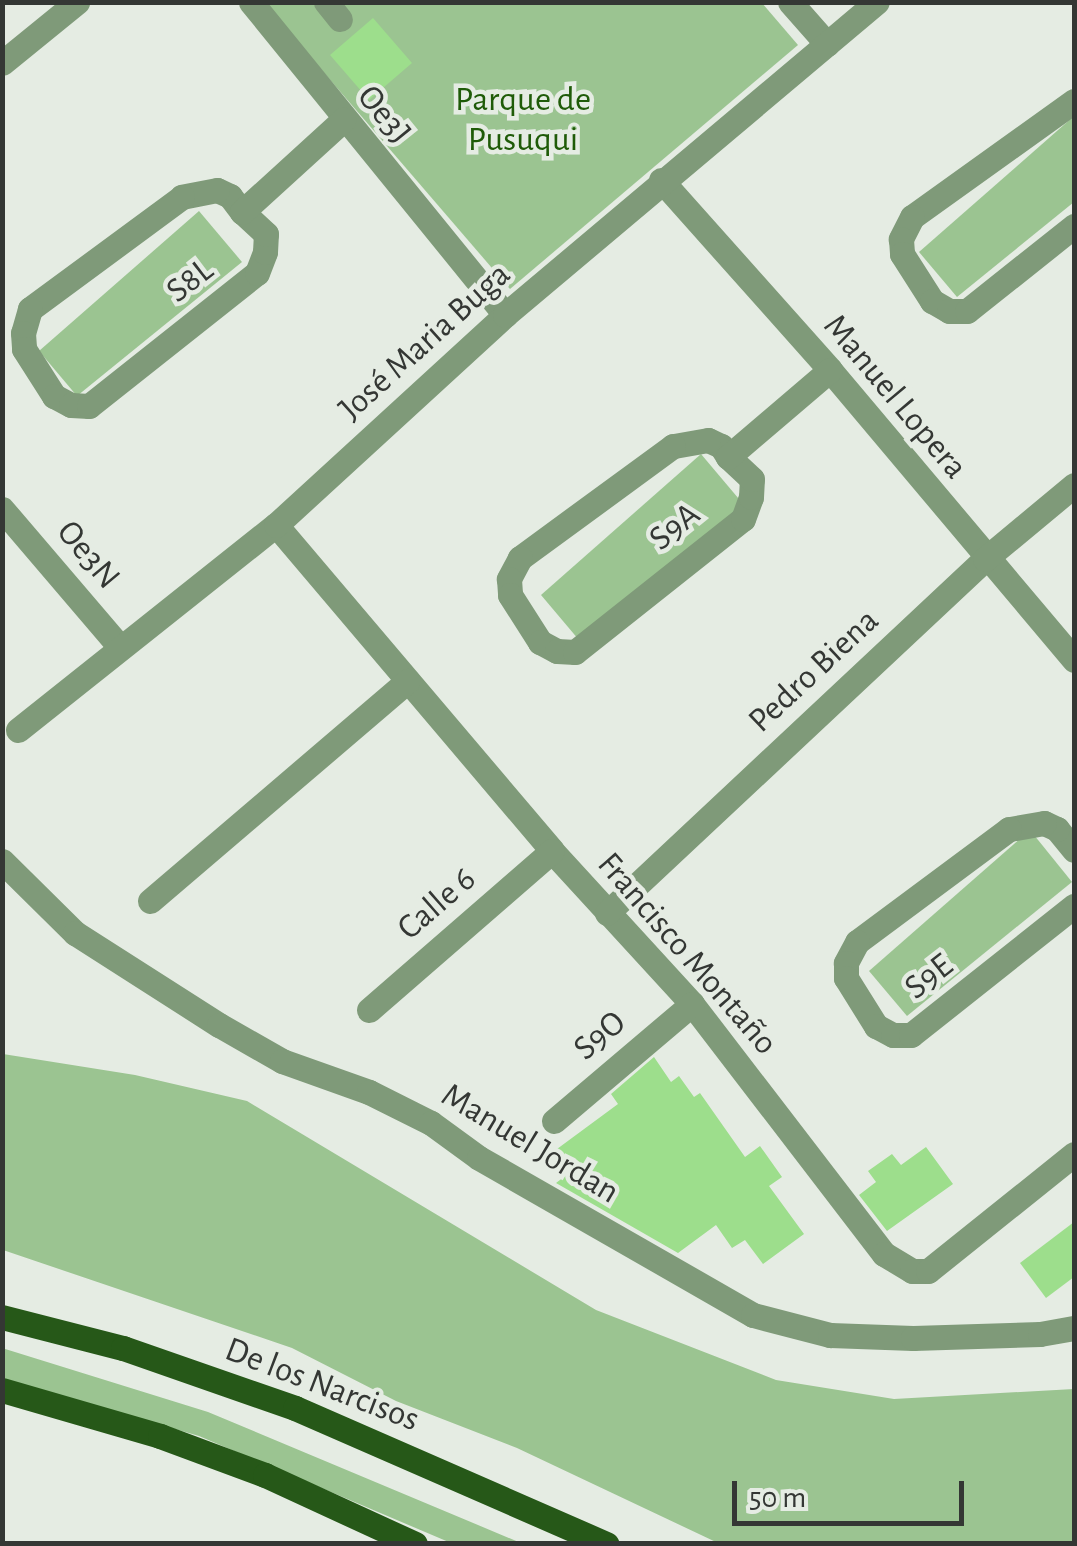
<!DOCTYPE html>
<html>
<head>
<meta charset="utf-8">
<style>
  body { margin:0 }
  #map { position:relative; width:1077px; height:1546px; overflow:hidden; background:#e5ece3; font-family:"Alegreya Sans",sans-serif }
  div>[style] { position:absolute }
  .green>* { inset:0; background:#9bc491 }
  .building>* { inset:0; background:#9dde8c }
  .minor>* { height:25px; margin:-12.5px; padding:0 12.5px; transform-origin:12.5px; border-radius:12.5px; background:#7f9a79 }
  .major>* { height:25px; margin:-12.5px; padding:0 12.5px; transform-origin:12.5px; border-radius:12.5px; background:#265818 }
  span { translate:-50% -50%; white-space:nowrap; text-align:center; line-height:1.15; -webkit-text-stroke:9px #e5ece3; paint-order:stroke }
  .park-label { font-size:35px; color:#1f5b08 }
  .street-label { font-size:35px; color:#343734 }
  .frame { position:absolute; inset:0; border:5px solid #343734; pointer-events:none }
  .scale { position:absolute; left:732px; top:1481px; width:232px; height:45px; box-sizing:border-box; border:5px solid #343734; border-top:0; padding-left:12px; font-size:30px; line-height:35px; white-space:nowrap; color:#343734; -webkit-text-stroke:8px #e5ece3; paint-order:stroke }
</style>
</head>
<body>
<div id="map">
  <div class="green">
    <i style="clip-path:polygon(264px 3px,762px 3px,798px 45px,510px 289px)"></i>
    <i style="clip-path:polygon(1074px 116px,1074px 202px,957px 297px,919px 252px)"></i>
    <i style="clip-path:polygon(199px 211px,242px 262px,77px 396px,39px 351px)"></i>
    <i style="clip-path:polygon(701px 454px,744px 505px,579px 640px,541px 595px)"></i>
    <i style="clip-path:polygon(1030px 830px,1072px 882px,907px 1016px,869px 971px)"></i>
    <i style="clip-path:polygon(3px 1054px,135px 1075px,247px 1101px,596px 1310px,776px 1380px,894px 1399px,1074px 1389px,1074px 1543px,718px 1543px,517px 1448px,396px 1401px,292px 1348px,3px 1250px)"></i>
    <i style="clip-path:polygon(2px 1348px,208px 1412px,521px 1543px,451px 1543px,199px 1436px,3px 1379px)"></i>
  </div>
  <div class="building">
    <i style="clip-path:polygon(373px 18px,412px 63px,369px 100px,330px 55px)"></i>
    <i style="clip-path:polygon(654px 1057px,671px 1082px,679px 1076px,694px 1097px,700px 1093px,745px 1157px,760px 1146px,782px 1177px,769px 1186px,804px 1234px,763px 1264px,745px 1240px,732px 1248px,716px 1225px,678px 1253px,556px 1183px,573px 1170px,557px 1149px,618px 1104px,611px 1094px)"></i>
    <i style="clip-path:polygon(926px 1147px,953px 1184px,887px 1231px,859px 1195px,876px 1182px,868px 1171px,892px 1154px,901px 1165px)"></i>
    <i style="clip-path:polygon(1074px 1222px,1074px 1277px,1046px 1298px,1020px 1263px)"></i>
  </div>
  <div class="minor">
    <i style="left:251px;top:2px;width:403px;rotate:50.9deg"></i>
    <i style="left:326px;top:2px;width:22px;rotate:51deg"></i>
    <i style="left:790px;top:2px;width:56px;rotate:48.6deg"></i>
    <i style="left:2px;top:63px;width:97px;rotate:-39.1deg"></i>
    <i style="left:1074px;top:101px;width:199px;rotate:144.4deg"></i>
    <i style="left:912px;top:217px;width:25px;rotate:117deg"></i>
    <i style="left:901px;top:239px;width:15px;rotate:86deg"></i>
    <i style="left:902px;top:254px;width:56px;rotate:57.4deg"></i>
    <i style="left:932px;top:301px;width:20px;rotate:30deg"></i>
    <i style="left:949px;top:311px;width:18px"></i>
    <i style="left:967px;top:311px;width:137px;rotate:-38.5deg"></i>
    <i style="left:661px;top:180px;width:254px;rotate:48.3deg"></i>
    <i style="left:830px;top:370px;width:379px;rotate:49.9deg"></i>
    <i style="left:242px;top:212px;width:20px;rotate:-127deg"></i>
    <i style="left:230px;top:196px;width:14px;rotate:-155deg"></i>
    <i style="left:217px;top:190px;width:36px;rotate:169deg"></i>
    <i style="left:182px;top:197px;width:189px;rotate:143.6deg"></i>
    <i style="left:30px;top:309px;width:25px;rotate:106deg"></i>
    <i style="left:23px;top:333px;width:16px;rotate:86deg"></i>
    <i style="left:24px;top:349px;width:56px;rotate:57.4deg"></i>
    <i style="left:54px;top:396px;width:19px;rotate:28deg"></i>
    <i style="left:71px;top:405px;width:18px;rotate:3deg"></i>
    <i style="left:89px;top:406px;width:214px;rotate:-38.4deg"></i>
    <i style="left:257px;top:273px;width:22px;rotate:-69deg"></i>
    <i style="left:265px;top:252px;width:18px;rotate:-87deg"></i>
    <i style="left:266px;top:234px;width:33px;rotate:-137deg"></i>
    <i style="left:242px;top:212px;width:137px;rotate:-42.3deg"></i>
    <i style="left:728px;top:457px;width:13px;rotate:-122deg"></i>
    <i style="left:721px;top:446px;width:14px;rotate:-155deg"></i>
    <i style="left:708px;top:440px;width:36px;rotate:170deg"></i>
    <i style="left:673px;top:446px;width:190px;rotate:143.8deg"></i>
    <i style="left:520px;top:558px;width:24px;rotate:118deg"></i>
    <i style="left:509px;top:579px;width:16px;rotate:86deg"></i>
    <i style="left:510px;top:595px;width:56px;rotate:57.4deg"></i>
    <i style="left:540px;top:642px;width:19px;rotate:28deg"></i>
    <i style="left:557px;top:651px;width:18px;rotate:3deg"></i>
    <i style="left:575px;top:652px;width:214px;rotate:-38.4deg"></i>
    <i style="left:743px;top:519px;width:23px;rotate:-70deg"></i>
    <i style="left:751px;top:497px;width:18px;rotate:-87deg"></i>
    <i style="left:752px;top:479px;width:33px;rotate:-137deg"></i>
    <i style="left:728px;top:457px;width:134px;rotate:-40.5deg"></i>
    <i style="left:2px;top:509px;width:182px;rotate:49.5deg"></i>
    <i style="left:276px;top:525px;width:427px;rotate:49.7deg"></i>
    <i style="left:552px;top:851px;width:207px;rotate:47.5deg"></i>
    <i style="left:692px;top:1004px;width:315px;rotate:52.5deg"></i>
    <i style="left:884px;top:1254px;width:33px;rotate:31deg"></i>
    <i style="left:912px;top:1271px;width:16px"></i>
    <i style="left:928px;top:1271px;width:187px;rotate:-38.7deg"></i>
    <i style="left:18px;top:730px;width:330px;rotate:-38.5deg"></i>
    <i style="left:276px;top:525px;width:311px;rotate:-42.5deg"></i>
    <i style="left:505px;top:315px;width:486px;rotate:-40.1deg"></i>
    <i style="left:1074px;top:850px;width:27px;rotate:-129deg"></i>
    <i style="left:1057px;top:829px;width:14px;rotate:-155deg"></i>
    <i style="left:1044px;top:823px;width:36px;rotate:170deg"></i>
    <i style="left:1009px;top:829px;width:189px;rotate:143.4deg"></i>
    <i style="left:857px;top:942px;width:24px;rotate:118deg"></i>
    <i style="left:846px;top:963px;width:15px;rotate:90deg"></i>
    <i style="left:846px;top:978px;width:57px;rotate:58deg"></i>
    <i style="left:876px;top:1026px;width:19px;rotate:28deg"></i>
    <i style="left:893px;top:1035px;width:18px"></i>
    <i style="left:911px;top:1035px;width:208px;rotate:-38.4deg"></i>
    <i style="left:2px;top:861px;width:103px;rotate:44.6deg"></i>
    <i style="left:75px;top:933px;width:171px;rotate:32.6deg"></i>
    <i style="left:219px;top:1025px;width:73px;rotate:29.7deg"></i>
    <i style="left:282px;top:1061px;width:92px;rotate:19.6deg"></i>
    <i style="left:369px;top:1092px;width:69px;rotate:26.6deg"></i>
    <i style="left:431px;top:1123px;width:59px;rotate:36.1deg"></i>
    <i style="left:479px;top:1158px;width:316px;rotate:29.8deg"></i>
    <i style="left:753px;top:1315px;width:80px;rotate:14.6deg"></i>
    <i style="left:830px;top:1335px;width:83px;rotate:2.1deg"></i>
    <i style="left:913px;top:1338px;width:127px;rotate:-1.8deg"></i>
    <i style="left:1040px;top:1334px;width:35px;rotate:-10deg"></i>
    <i style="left:150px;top:901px;width:339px;rotate:-40.5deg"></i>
    <i style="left:607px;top:913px;width:518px;rotate:-43.12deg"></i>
    <i style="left:985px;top:559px;width:116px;rotate:-39.7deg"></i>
    <i style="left:369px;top:1010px;width:242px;rotate:-41deg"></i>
    <i style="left:554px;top:1121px;width:181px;rotate:-40.3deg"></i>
  </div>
  <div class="major">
    <i style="left:2px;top:1317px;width:125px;rotate:14.4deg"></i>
    <i style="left:123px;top:1348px;width:182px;rotate:19.2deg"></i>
    <i style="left:295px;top:1408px;width:340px;rotate:23.6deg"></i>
    <i style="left:2px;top:1390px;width:165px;rotate:16.2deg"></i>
    <i style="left:160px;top:1436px;width:112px;rotate:20.4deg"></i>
    <i style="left:265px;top:1475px;width:165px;rotate:24.7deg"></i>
  </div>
  <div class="park-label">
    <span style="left:523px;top:120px">Parque de<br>Pusuqui</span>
  </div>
  <div class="street-label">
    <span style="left:384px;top:115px;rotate:51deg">Oe3J</span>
    <span style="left:190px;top:281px;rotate:-38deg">S8L</span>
    <span style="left:425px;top:342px;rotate:-42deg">José Maria Buga</span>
    <span style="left:895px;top:397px;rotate:50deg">Manuel Lopera</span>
    <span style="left:675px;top:527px;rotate:-39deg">S9A</span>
    <span style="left:88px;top:555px;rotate:50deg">Oe3N</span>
    <span style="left:814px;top:671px;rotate:-43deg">Pedro Biena</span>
    <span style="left:437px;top:904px;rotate:-41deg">Calle 6</span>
    <span style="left:687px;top:954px;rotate:49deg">Francisco Montaño</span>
    <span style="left:929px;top:977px;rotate:-38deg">S9E</span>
    <span style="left:600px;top:1036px;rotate:-40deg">S9O</span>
    <span style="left:530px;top:1144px;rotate:31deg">Manuel Jordan</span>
    <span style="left:322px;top:1385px;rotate:21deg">De los Narcisos</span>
  </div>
  <div class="frame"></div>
  <div class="scale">50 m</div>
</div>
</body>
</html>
